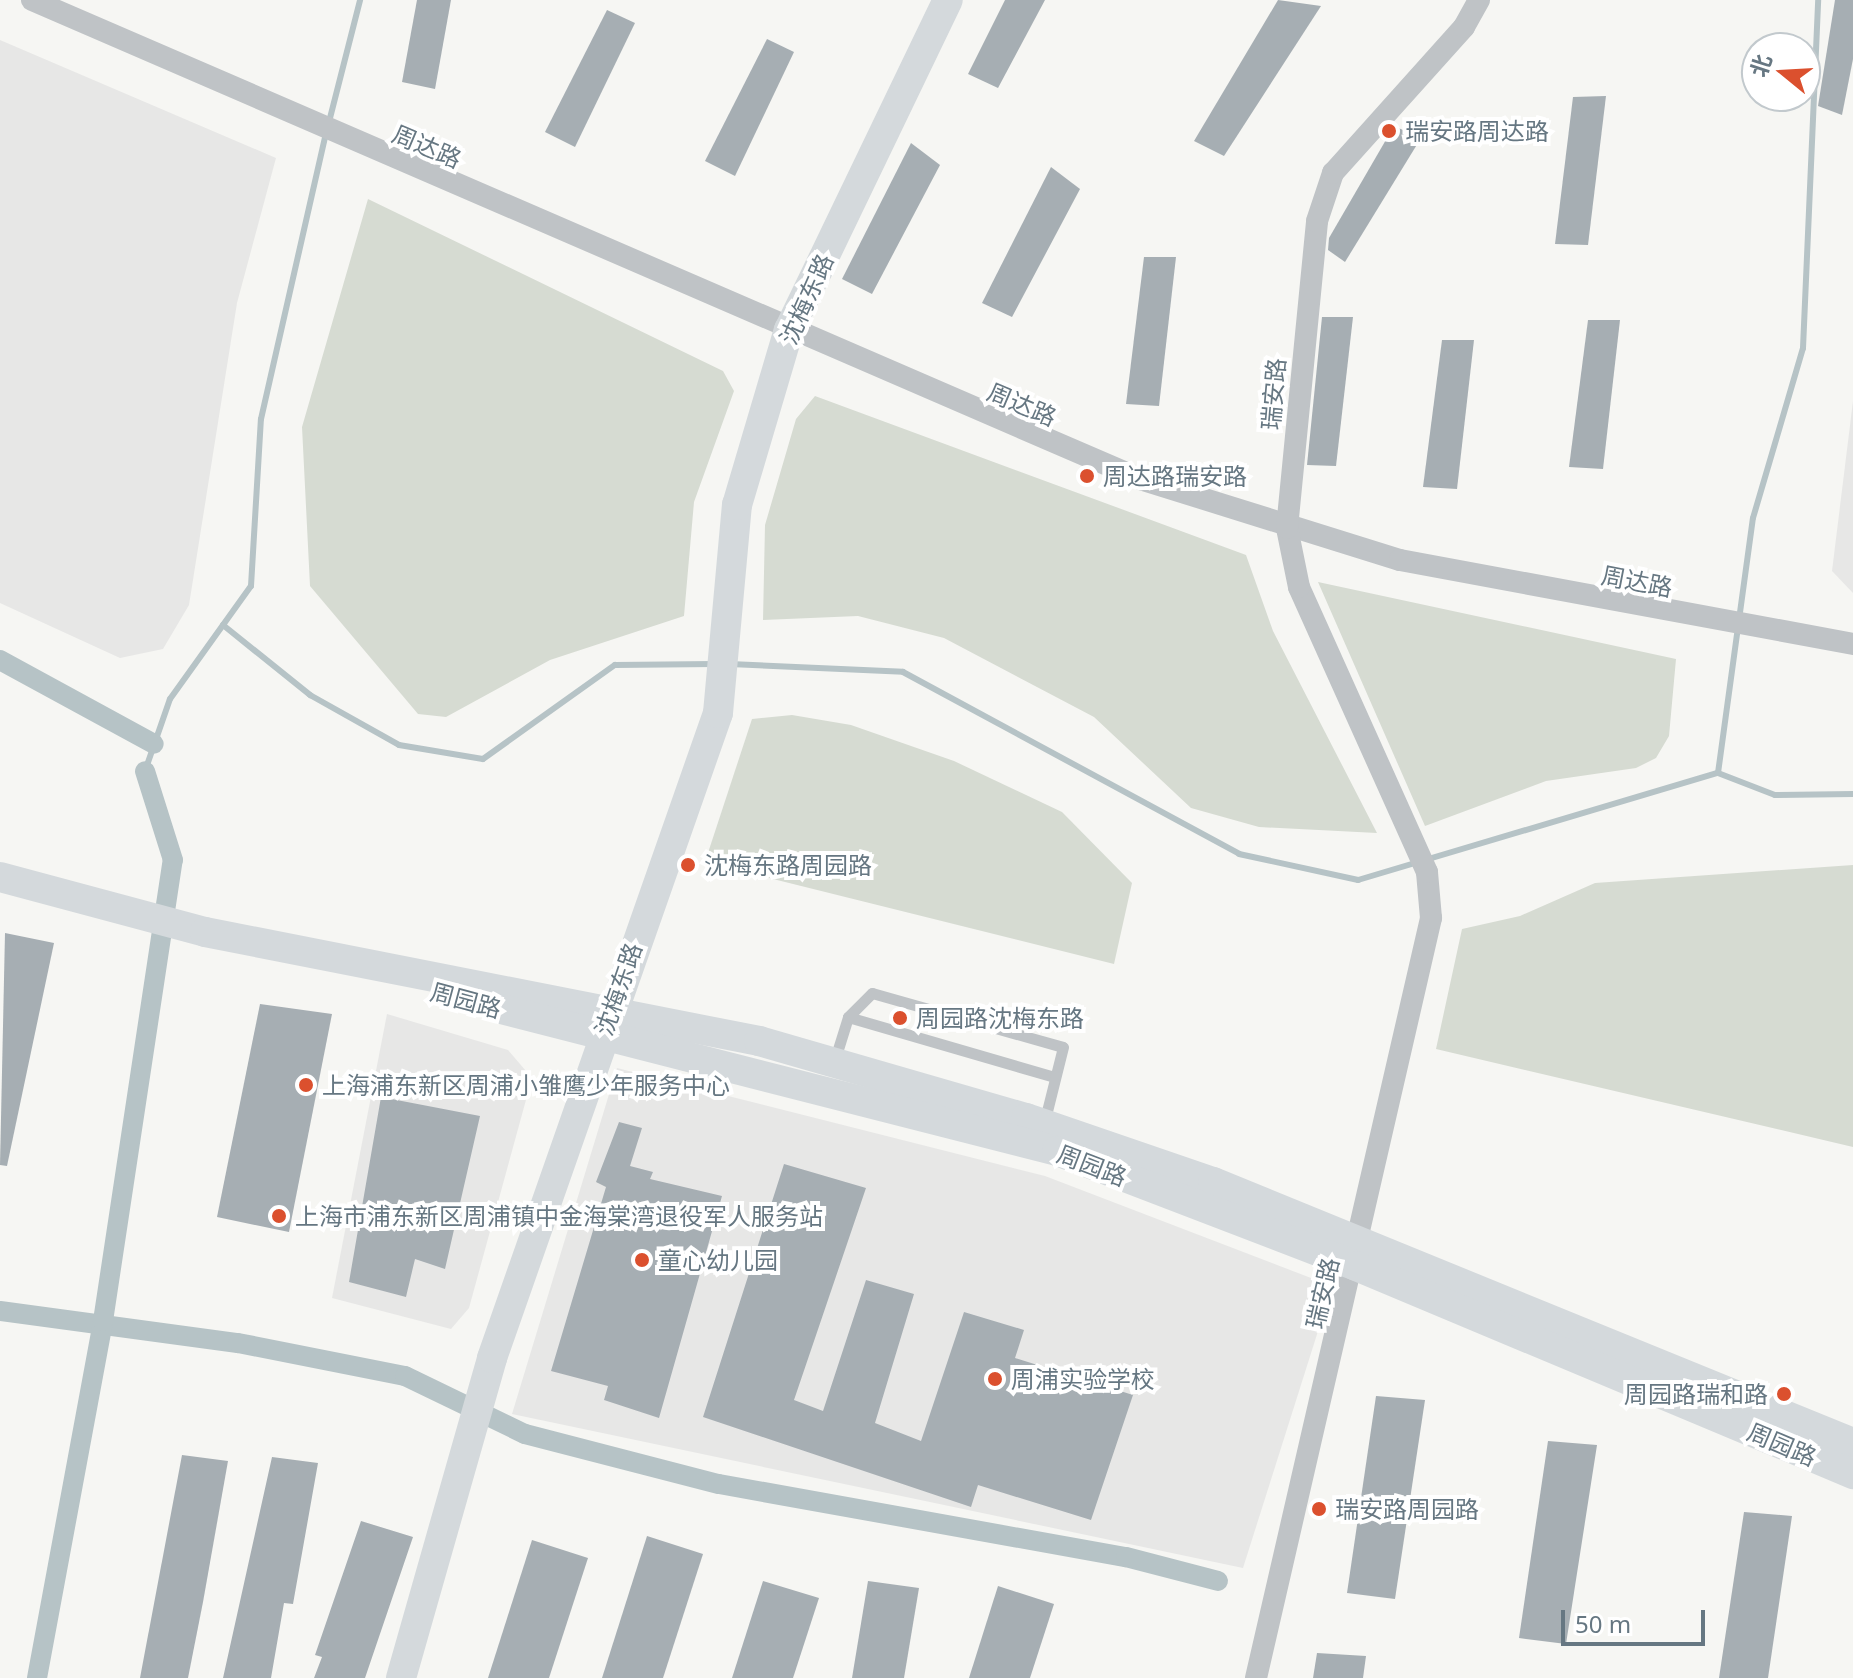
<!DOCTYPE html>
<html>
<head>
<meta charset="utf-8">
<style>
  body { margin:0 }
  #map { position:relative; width:1853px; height:1678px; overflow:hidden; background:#f6f6f3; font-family:"Noto Sans","Noto Sans SC",sans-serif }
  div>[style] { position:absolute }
  .built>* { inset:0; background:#e7e7e6 }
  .green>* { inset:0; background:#d6dbd2 }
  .stream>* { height:6px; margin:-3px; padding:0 3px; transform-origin:3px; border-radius:3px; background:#b6c3c6 }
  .canal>* { height:20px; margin:-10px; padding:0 10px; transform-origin:10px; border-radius:10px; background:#b6c3c6 }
  .building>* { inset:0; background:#a6aeb3 }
  .lane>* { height:11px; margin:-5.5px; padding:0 5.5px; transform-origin:5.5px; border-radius:5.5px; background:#bfc3c6 }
  .street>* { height:22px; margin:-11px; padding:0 11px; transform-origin:11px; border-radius:11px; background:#bfc3c6 }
  .secondary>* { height:30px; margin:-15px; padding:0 15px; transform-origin:15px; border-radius:15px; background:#d4d9dc }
  .dots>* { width:22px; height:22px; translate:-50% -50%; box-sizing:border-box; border:4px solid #fff; border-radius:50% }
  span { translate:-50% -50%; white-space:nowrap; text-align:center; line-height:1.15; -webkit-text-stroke:8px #fff; paint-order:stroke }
  .poi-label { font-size:24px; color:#667782 }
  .left { translate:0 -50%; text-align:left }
  .right { translate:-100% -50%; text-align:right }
  .street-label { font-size:24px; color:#667782 }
  .north { position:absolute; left:1741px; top:32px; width:80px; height:80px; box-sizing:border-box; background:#fff; border:2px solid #c2c9cd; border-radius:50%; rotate:288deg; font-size:22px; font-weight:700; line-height:32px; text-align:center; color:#667782 }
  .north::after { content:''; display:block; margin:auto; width:28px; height:36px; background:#db502e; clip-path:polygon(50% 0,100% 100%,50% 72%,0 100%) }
  .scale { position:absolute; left:1561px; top:1610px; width:144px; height:36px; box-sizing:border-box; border:4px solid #667782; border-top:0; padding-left:10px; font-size:24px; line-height:28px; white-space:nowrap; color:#667782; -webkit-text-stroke:6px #fff; paint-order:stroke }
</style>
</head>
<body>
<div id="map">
  <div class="built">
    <i style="clip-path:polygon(0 40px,276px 158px,237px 303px,189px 605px,163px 649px,120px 658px,0 603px)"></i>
    <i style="clip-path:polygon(1853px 401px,1853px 593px,1832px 571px)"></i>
    <i style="clip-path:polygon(387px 1014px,508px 1050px,532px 1078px,469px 1308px,451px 1329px,332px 1298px)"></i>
    <i style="clip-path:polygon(617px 1068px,1045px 1176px,1311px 1278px,1325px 1309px,1243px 1568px,512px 1414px)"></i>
  </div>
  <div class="green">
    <i style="clip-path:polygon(368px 199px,723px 371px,734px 391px,694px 502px,684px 616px,550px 660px,446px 717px,418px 714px,310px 586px,302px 427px)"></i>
    <i style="clip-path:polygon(815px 396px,1246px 555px,1273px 631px,1377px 833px,1259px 827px,1191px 808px,1094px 717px,944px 638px,858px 616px,763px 620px,765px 525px,796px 419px)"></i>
    <i style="clip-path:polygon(1318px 582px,1676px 659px,1669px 736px,1656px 758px,1636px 768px,1546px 781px,1425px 826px)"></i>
    <i style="clip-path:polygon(792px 715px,851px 725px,954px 761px,1062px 812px,1132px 883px,1114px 964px,705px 862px,752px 719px)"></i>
    <i style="clip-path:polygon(1853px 865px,1853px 1147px,1436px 1049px,1462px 929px,1520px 916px,1595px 883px)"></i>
  </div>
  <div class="stream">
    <i style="left:329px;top:122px;width:126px;rotate:-75.7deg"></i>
    <i style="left:223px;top:625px;width:112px;rotate:38.8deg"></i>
    <i style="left:310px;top:695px;width:102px;rotate:29.3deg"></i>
    <i style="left:399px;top:745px;width:85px;rotate:9.5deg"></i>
    <i style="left:483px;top:759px;width:162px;rotate:-35.5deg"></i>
    <i style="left:615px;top:665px;width:99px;rotate:-0.6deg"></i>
    <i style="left:730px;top:664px;width:173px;rotate:2.6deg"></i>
    <i style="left:903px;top:672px;width:382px;rotate:28.4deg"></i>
    <i style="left:1239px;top:854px;width:122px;rotate:12.3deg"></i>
    <i style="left:1358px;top:880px;width:376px;rotate:-16.6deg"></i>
    <i style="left:1718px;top:773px;width:61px;rotate:21.1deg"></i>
    <i style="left:1775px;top:795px;width:78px;rotate:-0.7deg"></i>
    <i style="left:145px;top:771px;width:76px;rotate:-70.9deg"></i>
    <i style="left:170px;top:699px;width:139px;rotate:-54.4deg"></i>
    <i style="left:251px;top:586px;width:167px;rotate:-86.6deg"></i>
    <i style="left:261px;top:419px;width:294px;rotate:-77.2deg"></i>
    <i style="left:1718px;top:773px;width:257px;rotate:-82.2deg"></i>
    <i style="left:1753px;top:518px;width:177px;rotate:-73.6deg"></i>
    <i style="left:1803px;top:348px;width:348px;rotate:-87.5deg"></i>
  </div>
  <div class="canal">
    <i style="left:0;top:660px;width:175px;rotate:28.6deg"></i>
    <i style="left:0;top:1311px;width:240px;rotate:7.7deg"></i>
    <i style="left:238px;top:1343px;width:170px;rotate:11.2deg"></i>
    <i style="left:405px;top:1376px;width:133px;rotate:25.8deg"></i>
    <i style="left:525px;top:1434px;width:200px;rotate:14.5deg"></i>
    <i style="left:719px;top:1484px;width:413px;rotate:10.2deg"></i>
    <i style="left:1126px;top:1557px;width:95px;rotate:14.6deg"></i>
    <i style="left:37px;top:1678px;width:363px;rotate:-79.5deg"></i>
    <i style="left:103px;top:1321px;width:466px;rotate:-81.4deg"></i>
    <i style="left:173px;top:860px;width:93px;rotate:-107.5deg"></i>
  </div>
  <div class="building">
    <i style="clip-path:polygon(417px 0,451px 0,435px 89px,402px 82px)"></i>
    <i style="clip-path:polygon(1005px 0,1045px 0,998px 88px,968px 74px)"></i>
    <i style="clip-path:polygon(1278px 0,1321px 6px,1224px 156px,1194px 141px)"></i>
    <i style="clip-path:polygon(1835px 0,1853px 0,1853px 59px,1842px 115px,1818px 106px)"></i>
    <i style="clip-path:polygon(607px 10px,635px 23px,575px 147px,545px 132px)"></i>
    <i style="clip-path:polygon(767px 39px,794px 52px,735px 176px,705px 161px)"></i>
    <i style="clip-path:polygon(1606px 96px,1588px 245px,1555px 244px,1573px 97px)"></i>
    <i style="clip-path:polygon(1394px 126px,1421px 138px,1345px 262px,1328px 250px,1329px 238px)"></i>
    <i style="clip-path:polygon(911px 143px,940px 165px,872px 294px,842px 279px)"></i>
    <i style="clip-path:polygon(1051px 167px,1080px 189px,1012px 317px,982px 303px)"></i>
    <i style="clip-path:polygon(1144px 257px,1176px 257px,1159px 406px,1126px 404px)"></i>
    <i style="clip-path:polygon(1322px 317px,1353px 317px,1336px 466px,1307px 465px)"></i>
    <i style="clip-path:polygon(1588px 320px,1620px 320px,1603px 469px,1569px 467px)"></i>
    <i style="clip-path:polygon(1442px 340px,1474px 340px,1457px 489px,1423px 487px)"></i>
    <i style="clip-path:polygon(5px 933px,54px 943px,7px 1166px,0 1165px)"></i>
    <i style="clip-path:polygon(260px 1004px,332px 1014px,289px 1232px,217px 1217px)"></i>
    <i style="clip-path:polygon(381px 1097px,480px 1116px,445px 1269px,415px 1259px,406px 1297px,349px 1282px)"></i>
    <i style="clip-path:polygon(619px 1122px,642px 1128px,630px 1166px,653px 1172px,650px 1179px,722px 1196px,659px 1418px,604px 1400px,608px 1386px,551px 1371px,606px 1187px,596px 1182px)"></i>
    <i style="clip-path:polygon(784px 1164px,866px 1188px,794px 1400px,823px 1411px,866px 1280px,914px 1294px,875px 1423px,921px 1441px,964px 1312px,1024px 1330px,1015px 1358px,1133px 1395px,1091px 1520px,978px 1485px,971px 1507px,703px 1417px)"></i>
    <i style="clip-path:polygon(1376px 1396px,1425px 1400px,1395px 1599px,1347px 1593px)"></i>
    <i style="clip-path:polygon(1548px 1441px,1597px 1445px,1566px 1644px,1519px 1638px)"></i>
    <i style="clip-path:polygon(182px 1455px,228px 1461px,203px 1602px,188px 1678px,140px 1678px)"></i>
    <i style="clip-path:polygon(272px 1457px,318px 1463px,293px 1604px,284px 1603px,271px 1678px,223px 1678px)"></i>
    <i style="clip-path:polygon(1744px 1512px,1792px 1516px,1768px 1678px,1719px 1678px)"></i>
    <i style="clip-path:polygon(361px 1521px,413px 1537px,365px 1678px,314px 1678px,322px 1657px,315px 1655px)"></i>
    <i style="clip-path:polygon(647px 1536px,703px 1554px,663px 1678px,602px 1678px)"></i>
    <i style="clip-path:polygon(532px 1540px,588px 1558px,549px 1678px,488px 1678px)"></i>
    <i style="clip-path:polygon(763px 1581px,819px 1598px,793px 1678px,732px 1678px)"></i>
    <i style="clip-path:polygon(868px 1581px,919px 1588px,904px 1678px,852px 1678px)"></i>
    <i style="clip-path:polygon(998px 1586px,1054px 1604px,1030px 1678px,969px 1678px)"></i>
    <i style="clip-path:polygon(1317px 1653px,1366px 1656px,1363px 1678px,1313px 1678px)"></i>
  </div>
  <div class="lane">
    <i style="left:848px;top:1017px;width:215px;rotate:16.2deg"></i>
    <i style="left:834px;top:1062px;width:47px;rotate:-72.7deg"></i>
    <i style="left:848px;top:1017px;width:34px;rotate:-45deg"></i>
    <i style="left:872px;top:993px;width:198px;rotate:15.8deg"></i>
    <i style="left:1063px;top:1047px;width:78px;rotate:104deg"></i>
  </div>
  <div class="street">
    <i style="left:32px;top:0;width:1207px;rotate:23.38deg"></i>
    <i style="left:1140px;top:479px;width:272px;rotate:17.3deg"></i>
    <i style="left:1400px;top:560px;width:461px;rotate:10.5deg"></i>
    <i style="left:1256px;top:1678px;width:780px;rotate:-77.03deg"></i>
    <i style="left:1431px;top:918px;width:46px;rotate:-95deg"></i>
    <i style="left:1427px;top:872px;width:312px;rotate:-114.2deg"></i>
    <i style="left:1299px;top:587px;width:60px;rotate:-101.5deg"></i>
    <i style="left:1287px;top:528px;width:308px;rotate:-84.4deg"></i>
    <i style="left:1317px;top:221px;width:51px;rotate:-71.6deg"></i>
    <i style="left:1333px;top:173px;width:196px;rotate:-48.1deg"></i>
    <i style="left:1464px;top:27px;width:31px;rotate:-61deg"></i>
  </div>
  <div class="secondary">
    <i style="left:0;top:877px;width:212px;rotate:15deg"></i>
    <i style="left:205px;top:932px;width:565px;rotate:11.13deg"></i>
    <i style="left:759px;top:1041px;width:278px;rotate:16.1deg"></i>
    <i style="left:1026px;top:1118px;width:198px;rotate:18.9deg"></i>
    <i style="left:1213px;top:1182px;width:691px;rotate:22.19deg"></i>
    <i style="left:501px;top:1009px;width:574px;rotate:14.33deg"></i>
    <i style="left:1057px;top:1151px;width:320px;rotate:21deg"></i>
    <i style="left:1356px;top:1266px;width:539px;rotate:22.71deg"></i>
    <i style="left:401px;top:1678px;width:333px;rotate:-74.1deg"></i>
    <i style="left:492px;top:1358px;width:683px;rotate:-70.69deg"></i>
    <i style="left:718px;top:713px;width:209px;rotate:-84.8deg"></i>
    <i style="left:737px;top:505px;width:183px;rotate:-73.5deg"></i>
    <i style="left:789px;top:330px;width:366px;rotate:-64.3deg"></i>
  </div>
  <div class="dots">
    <i style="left:1389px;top:131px;background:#db502e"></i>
    <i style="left:1087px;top:476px;background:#db502e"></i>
    <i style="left:688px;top:865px;background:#db502e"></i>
    <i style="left:900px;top:1018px;background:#db502e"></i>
    <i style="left:306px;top:1085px;background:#db502e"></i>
    <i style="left:279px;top:1216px;background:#db502e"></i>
    <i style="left:642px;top:1260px;background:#db502e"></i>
    <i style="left:995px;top:1379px;background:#db502e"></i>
    <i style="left:1784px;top:1394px;background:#db502e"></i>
    <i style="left:1319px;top:1509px;background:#db502e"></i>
  </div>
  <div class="poi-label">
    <span class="left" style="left:1405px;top:131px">瑞安路周达路</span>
    <span class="left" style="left:1103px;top:476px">周达路瑞安路</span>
    <span class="left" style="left:704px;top:865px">沈梅东路周园路</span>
    <span class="left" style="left:916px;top:1018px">周园路沈梅东路</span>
    <span class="left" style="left:322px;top:1085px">上海浦东新区周浦小雏鹰少年服务中心</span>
    <span class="left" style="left:295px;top:1216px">上海市浦东新区周浦镇中金海棠湾退役军人服务站</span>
    <span class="left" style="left:658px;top:1260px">童心幼儿园</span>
    <span class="left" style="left:1011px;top:1379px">周浦实验学校</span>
    <span class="right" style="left:1768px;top:1394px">周园路瑞和路</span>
    <span class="left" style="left:1335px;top:1509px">瑞安路周园路</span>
  </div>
  <div class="street-label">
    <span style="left:427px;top:146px;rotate:23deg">周达路</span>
    <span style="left:806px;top:299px;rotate:-66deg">沈梅东路</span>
    <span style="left:1273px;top:394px;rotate:-85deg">瑞安路</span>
    <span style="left:1022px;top:404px;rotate:23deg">周达路</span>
    <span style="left:1637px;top:581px;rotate:11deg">周达路</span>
    <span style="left:618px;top:989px;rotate:-71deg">沈梅东路</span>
    <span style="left:466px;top:1000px;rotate:15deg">周园路</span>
    <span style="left:1092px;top:1165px;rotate:21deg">周园路</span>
    <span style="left:1322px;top:1293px;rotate:-77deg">瑞安路</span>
    <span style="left:1782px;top:1444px;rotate:23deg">周园路</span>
  </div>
  <div class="north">北</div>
  <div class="scale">50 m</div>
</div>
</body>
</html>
